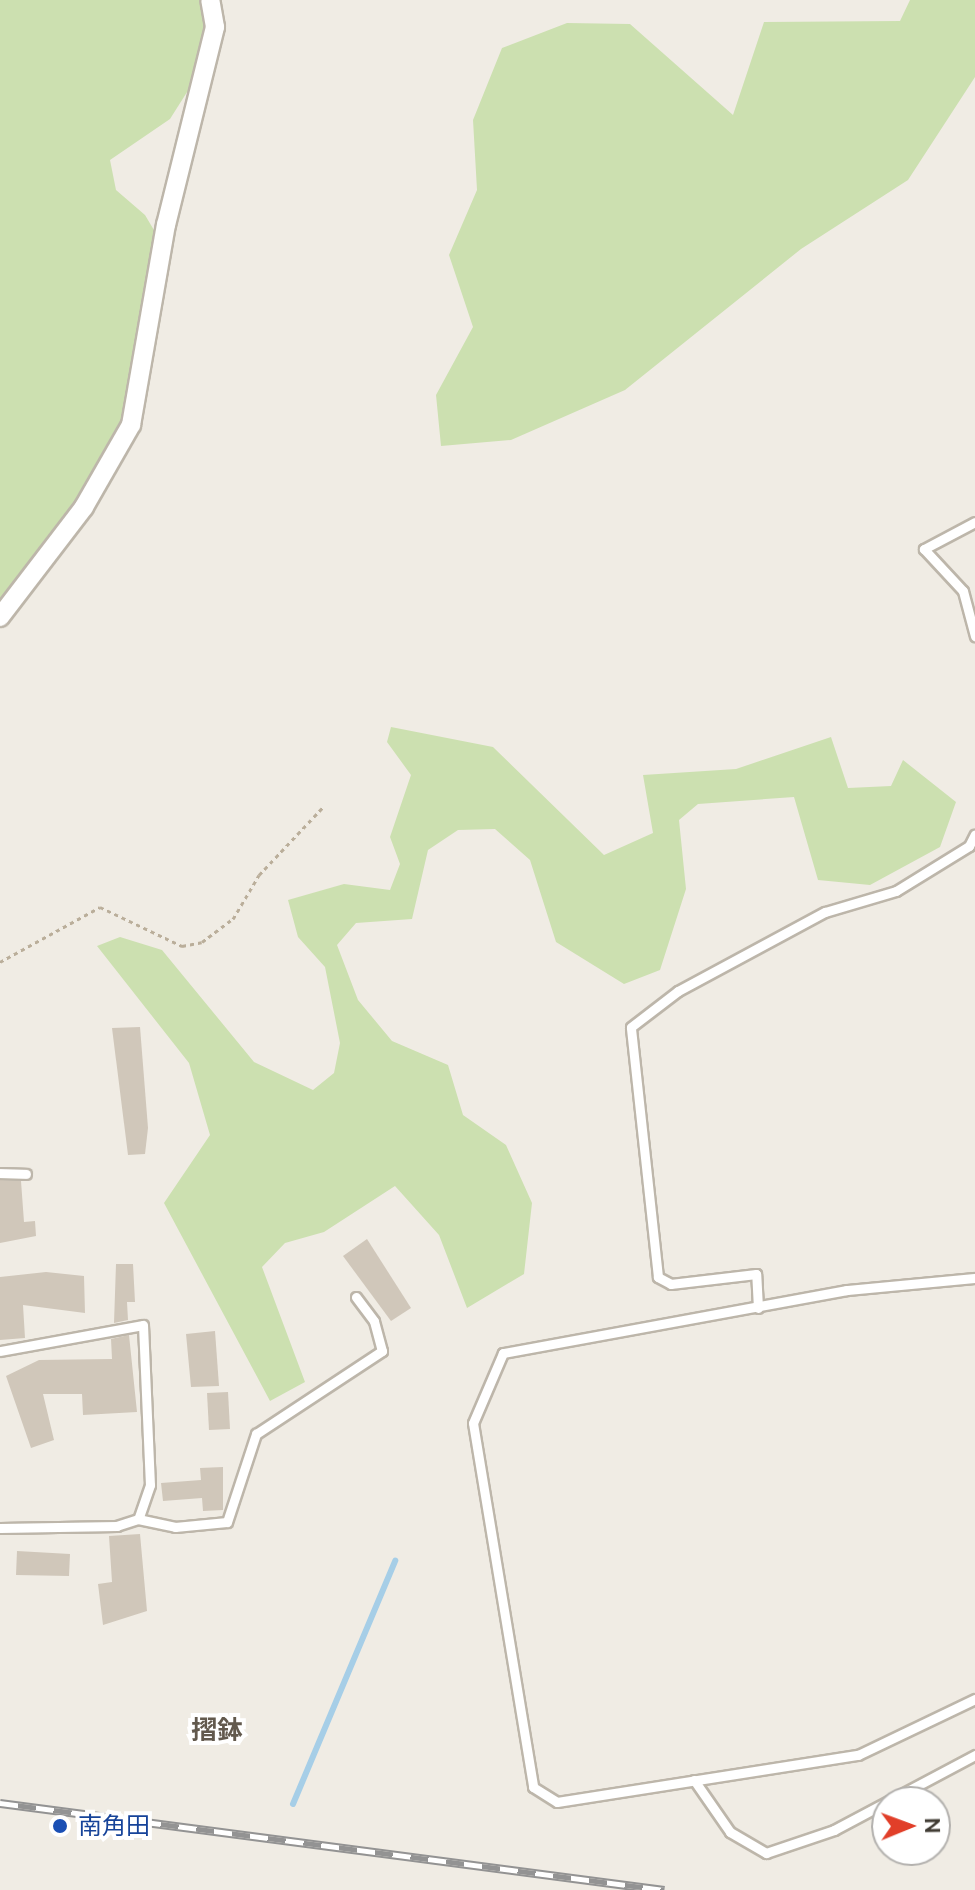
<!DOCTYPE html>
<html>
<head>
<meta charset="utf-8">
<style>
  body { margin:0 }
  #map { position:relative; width:975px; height:1890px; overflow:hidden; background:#f0ece4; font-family:Ubuntu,"Noto Sans JP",sans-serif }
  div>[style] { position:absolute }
  .green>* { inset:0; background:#cce0b0 }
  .stream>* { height:6px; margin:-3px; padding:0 3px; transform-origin:3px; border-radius:3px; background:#a6cee7 }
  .building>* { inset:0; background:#d0c7ba }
  .path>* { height:3px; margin-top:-1.5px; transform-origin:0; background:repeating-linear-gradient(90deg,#baae9a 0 4px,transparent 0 8px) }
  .roads { filter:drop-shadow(2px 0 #bdb6aa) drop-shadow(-2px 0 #bdb6aa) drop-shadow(0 2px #bdb6aa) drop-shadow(0 -2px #bdb6aa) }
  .service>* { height:9px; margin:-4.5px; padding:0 4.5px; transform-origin:4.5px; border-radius:4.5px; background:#fff }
  .minor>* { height:18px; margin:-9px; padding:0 9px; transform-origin:9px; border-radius:9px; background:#fff }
  .rail>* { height:9px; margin-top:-4.5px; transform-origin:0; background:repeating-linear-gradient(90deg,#fff 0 18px,#939393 0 36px); box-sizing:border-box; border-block:2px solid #939393 }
  .dots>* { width:22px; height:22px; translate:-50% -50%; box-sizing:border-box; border:4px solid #fff; border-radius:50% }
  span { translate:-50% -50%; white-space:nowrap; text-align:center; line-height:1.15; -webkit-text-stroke:8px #fff; paint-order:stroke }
  .transit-label { font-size:24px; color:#164399 }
  .left { translate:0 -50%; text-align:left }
  .neighbourhood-label { font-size:26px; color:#62594d; font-weight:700 }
  .north { position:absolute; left:871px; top:1786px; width:80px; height:80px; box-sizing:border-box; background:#fff; border:2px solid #b3b1ae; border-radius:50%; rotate:89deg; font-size:22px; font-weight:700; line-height:32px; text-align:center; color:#413c34 }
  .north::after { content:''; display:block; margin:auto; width:28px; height:36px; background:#e13f29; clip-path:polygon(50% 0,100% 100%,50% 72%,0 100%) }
</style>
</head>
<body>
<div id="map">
  <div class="green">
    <i style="clip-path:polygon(0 0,201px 0,207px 12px,201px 70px,170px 119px,110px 160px,116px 190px,145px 215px,167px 252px,127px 418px,80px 502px,0 604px)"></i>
    <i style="clip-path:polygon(910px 0,975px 0,975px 77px,908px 180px,801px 249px,625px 390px,511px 440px,441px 446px,436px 395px,473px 327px,449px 255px,477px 190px,473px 120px,502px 48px,567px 23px,630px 24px,733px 115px,764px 22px,900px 21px)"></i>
    <i style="clip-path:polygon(391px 727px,493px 747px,604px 855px,653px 833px,643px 775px,736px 769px,831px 737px,848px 788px,891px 786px,903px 760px,956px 802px,940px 847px,870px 885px,818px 880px,794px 797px,698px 804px,679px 820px,686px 889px,660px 970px,624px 984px,556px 942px,530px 860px,495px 829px,458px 830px,428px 850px,412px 919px,356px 923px,337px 945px,358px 1000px,392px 1041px,448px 1065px,463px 1115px,506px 1145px,532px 1203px,524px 1274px,467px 1308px,439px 1235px,395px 1186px,324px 1232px,285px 1243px,262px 1267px,305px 1382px,270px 1401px,164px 1203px,210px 1135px,189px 1063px,97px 946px,120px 937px,162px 950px,254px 1062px,313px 1090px,334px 1073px,340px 1043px,325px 967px,298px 937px,288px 900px,344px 884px,390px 890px,400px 864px,390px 837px,411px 775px,387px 742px)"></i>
  </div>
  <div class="stream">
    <i style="left:293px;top:1804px;width:264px;rotate:-67.2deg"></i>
  </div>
  <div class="building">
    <i style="clip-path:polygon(140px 1027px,148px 1128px,145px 1154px,128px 1155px,112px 1028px)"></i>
    <i style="clip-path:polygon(0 1180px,21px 1181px,24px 1222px,35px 1221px,36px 1236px,0 1243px)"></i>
    <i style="clip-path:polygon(367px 1239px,411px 1308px,391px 1321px,343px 1256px)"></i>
    <i style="clip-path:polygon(116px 1264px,133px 1264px,135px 1302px,127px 1302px,128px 1320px,114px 1323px)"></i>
    <i style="clip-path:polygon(46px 1272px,84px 1276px,85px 1313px,23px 1305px,25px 1338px,0 1340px,0 1277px)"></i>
    <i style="clip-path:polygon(215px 1331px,219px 1386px,191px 1387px,186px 1334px)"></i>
    <i style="clip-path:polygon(129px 1335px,137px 1412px,83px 1415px,82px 1394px,43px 1394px,54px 1440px,31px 1448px,6px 1376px,39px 1360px,112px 1359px,111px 1339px)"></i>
    <i style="clip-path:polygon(228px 1392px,230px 1429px,209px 1430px,207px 1393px)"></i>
    <i style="clip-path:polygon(223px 1467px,223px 1510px,203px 1511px,202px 1498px,163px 1501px,161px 1483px,201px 1480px,200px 1468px)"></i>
    <i style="clip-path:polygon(140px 1534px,147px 1611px,103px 1625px,98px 1584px,112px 1582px,109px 1536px)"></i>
    <i style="clip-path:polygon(17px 1551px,70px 1554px,69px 1576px,16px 1575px)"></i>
  </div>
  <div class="path">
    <i style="left:0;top:962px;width:114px;rotate:-28.8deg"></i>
    <i style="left:100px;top:907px;width:91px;rotate:25.4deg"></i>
    <i style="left:182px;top:946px;width:20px;rotate:-11deg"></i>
    <i style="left:202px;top:942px;width:39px;rotate:-37deg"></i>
    <i style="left:233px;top:919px;width:51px;rotate:-59.4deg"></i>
    <i style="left:259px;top:875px;width:95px;rotate:-46.7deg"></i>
  </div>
  <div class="roads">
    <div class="service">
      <i style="left:975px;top:522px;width:58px;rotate:152.1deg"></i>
      <i style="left:924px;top:549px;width:57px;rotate:47.1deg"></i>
      <i style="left:963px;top:591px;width:47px;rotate:75.1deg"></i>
      <i style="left:0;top:1173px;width:26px;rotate:2deg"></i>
      <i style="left:975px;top:1278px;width:129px;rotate:174.6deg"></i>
      <i style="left:847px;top:1290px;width:350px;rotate:169.6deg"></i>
      <i style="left:503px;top:1353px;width:76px;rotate:113.2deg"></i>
      <i style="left:473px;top:1423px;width:369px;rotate:80.6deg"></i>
      <i style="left:533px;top:1787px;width:28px;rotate:32deg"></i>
      <i style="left:557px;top:1802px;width:305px;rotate:-8.9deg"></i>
      <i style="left:858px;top:1755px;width:130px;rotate:-25.6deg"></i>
      <i style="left:758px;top:1308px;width:34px;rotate:-93deg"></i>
      <i style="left:756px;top:1274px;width:86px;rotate:173.3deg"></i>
      <i style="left:671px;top:1284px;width:15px;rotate:-152deg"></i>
      <i style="left:658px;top:1277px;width:251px;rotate:-96.2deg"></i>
      <i style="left:631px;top:1027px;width:59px;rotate:-37.5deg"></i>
      <i style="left:678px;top:991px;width:167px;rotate:-28.3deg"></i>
      <i style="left:825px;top:912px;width:74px;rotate:-16.5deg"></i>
      <i style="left:896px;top:891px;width:86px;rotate:-31.7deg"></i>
      <i style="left:969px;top:846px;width:13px;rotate:-63deg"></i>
      <i style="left:0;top:1351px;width:145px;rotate:-10.3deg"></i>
      <i style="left:143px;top:1325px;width:160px;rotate:87.5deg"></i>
      <i style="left:150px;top:1485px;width:36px;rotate:109deg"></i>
      <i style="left:138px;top:1519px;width:22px;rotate:162deg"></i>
      <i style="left:117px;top:1526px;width:117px;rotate:179deg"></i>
      <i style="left:138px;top:1519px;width:38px;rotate:12deg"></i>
      <i style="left:175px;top:1527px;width:52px;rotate:-5.5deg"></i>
      <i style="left:227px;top:1522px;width:93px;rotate:-71.8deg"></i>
      <i style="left:256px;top:1434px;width:151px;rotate:-33.4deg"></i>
      <i style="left:382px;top:1351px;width:31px;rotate:-105deg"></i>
      <i style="left:374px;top:1321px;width:30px;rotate:-127deg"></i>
      <i style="left:694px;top:1780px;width:63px;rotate:55.3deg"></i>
      <i style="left:730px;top:1832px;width:42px;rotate:30.3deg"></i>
      <i style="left:766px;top:1853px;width:72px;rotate:-18.7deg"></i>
      <i style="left:834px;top:1830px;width:160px;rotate:-28deg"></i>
    </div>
    <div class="minor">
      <i style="left:0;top:617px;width:138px;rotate:-52.6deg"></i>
      <i style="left:84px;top:507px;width:95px;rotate:-60.2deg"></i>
      <i style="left:131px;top:425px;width:203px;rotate:-80.1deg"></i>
      <i style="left:166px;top:225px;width:204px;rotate:-76.1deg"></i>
      <i style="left:215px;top:27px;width:27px;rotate:-100deg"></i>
    </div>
  </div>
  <div class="rail">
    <i style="left:0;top:1803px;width:670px;rotate:7.46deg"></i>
  </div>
  <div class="dots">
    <i style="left:60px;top:1826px;background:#1a4fb4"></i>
  </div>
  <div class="transit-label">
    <span class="left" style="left:78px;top:1826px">南角田</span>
  </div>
  <div class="neighbourhood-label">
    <span style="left:217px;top:1730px">摺鉢</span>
  </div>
  <div class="north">N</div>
</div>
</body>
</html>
